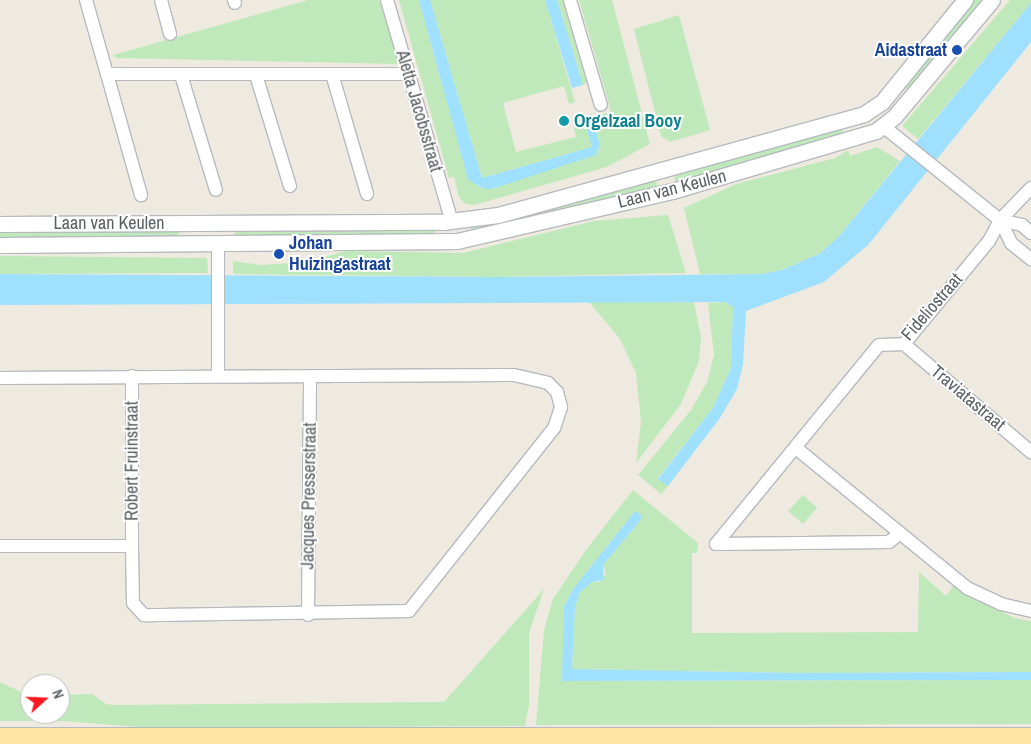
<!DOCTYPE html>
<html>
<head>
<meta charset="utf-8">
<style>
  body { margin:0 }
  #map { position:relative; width:1031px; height:744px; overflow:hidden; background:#eeeae0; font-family:"Archivo Narrow",sans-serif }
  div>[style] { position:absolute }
  .green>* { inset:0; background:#bfe9ba }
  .water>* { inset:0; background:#a0e0ff }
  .roads { filter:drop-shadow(1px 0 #b6babf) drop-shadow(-1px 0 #b6babf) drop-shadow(0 1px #b6babf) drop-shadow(0 -1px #b6babf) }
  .minor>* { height:12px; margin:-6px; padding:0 6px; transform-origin:6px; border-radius:6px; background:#fff }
  .tertiary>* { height:15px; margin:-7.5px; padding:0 7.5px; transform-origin:7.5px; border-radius:7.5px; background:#fff }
  .primary>* { height:19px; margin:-9.5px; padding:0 9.5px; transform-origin:9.5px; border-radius:9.5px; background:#ffe6a5 }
  .dots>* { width:14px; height:14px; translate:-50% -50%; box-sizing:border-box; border:2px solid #fff; border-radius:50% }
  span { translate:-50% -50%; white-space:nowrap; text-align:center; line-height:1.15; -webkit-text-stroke:4px #fff; paint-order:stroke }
  .transit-label { font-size:18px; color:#164399; font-weight:700 }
  .right { translate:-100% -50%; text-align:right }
  .left { translate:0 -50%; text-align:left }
  .street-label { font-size:18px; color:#595f63 }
  .culture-label { font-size:18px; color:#0d838f; font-weight:700 }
  .north { position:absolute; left:20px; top:674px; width:50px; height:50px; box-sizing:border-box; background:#fff; border:1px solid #bdbfc1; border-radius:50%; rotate:70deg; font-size:14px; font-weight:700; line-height:20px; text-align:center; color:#595f63 }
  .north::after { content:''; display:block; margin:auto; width:18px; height:22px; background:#fc1921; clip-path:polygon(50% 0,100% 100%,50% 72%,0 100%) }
</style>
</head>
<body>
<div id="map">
  <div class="green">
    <i style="clip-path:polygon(308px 0,381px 0,400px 64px,117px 58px,113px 55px)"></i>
    <i style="clip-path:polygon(399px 0,419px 0,468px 178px,481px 188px,492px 189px,598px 152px,600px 145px,592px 118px,611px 111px,579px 0,612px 0,650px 144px,607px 167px,474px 205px,465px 204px,459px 197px,454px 177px,449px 178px)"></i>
    <i style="clip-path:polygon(430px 0,545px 0,575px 102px,569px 104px,564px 86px,503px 103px,516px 152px,576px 137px,572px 119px,583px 116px,592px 147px,482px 178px)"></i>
    <i style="clip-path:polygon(557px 0,566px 0,589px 81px,583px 85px)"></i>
    <i style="clip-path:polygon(971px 0,985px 0,910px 92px,902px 85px)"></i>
    <i style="clip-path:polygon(1010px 0,1031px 0,1031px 3px,918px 139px,902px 126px)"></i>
    <i style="clip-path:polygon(679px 15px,710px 130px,670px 142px,661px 136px,634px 29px)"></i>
    <i style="clip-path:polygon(841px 126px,844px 137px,676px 183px,672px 169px)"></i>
    <i style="clip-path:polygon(877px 147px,900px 161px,840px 235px,821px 253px,782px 270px,763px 274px,700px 274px,684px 208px,736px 184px,835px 158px,848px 150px,850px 156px)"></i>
    <i style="clip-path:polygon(653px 173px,658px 187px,477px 231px,470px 228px)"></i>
    <i style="clip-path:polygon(668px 215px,686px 273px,498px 277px,233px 274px,233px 261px,261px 265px,306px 262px,346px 251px,463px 253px,594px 221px)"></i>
    <i style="clip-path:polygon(179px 227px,179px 239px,0 238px,0 228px)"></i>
    <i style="clip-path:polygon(245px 227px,438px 229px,430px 236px,235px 235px,235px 231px)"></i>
    <i style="clip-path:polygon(0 256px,207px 258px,208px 273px,0 274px)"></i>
    <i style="clip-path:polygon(589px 302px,694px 302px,701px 338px,699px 361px,681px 404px,636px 463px,641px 423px,636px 373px,620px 339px)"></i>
    <i style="clip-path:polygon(725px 302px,733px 307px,731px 368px,713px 408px,658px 478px,668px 486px,661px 494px,638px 475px,691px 410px,707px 382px,714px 355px,708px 303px)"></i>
    <i style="clip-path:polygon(633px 490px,698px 543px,697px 553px,692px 553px,692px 633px,918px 632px,919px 572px,946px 596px,954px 585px,976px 600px,1015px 618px,1031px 621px,1031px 672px,799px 673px,572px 669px,575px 606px,580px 592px,592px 582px,599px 582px,606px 574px,603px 565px,639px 522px,635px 511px,574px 588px,564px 606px,563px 681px,1031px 680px,1031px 724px,536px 725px,544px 630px,553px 599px,586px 550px)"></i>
    <i style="clip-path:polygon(803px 495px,817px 508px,803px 524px,788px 511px)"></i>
    <i style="clip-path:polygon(544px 589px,529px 633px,529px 705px,525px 726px,151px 728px,63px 721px,0 721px,0 682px,30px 696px,30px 714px,60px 714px,60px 695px,92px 694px,106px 704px,113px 705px,444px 702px)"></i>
  </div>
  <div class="water">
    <i style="clip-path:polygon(419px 0,430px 0,482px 178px,592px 147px,583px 116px,591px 114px,600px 145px,596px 155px,492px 189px,484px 189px,472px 182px,468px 179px)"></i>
    <i style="clip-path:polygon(545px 0,557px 0,583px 85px,572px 88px)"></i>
    <i style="clip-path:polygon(1031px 3px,1031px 42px,868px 245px,824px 282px,746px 311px,743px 364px,737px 389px,720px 418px,668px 486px,658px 479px,713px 408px,731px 368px,733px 307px,725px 302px,0 305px,0 274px,498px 277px,763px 274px,782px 270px,821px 253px,840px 235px)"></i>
    <i style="clip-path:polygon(635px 511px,642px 516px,639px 522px,603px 565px,604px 580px,592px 582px,580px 592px,575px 606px,572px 669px,799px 673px,1031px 672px,1031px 680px,562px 681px,564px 606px,574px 588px)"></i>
  </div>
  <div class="roads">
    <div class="minor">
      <i style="left:86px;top:0;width:77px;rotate:74.2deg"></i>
      <i style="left:107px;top:74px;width:301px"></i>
      <i style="left:161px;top:0;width:35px;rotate:75deg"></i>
      <i style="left:234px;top:0;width:3px;rotate:72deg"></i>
      <i style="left:387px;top:0;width:231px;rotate:73.7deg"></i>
      <i style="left:570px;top:0;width:109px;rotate:73.6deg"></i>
      <i style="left:107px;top:74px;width:126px;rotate:74.3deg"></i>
      <i style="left:332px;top:74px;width:125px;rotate:73.7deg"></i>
      <i style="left:181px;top:75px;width:120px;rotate:73.1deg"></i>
      <i style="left:256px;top:75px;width:116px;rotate:73deg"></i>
      <i style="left:883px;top:126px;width:150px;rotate:38.8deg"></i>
      <i style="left:1000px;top:220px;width:25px;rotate:64deg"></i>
      <i style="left:1011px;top:243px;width:26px;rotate:39deg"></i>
      <i style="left:1000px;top:220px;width:23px;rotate:13deg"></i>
      <i style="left:1022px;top:225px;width:12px;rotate:42deg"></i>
      <i style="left:904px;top:344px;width:167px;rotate:40.4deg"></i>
      <i style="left:132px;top:376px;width:170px;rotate:90deg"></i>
      <i style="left:218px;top:376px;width:132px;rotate:-90deg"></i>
      <i style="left:0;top:378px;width:514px;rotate:-0.33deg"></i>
      <i style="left:514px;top:375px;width:35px;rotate:13deg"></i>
      <i style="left:548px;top:383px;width:13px;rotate:45deg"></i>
      <i style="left:557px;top:392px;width:16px;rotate:75deg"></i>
      <i style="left:561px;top:407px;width:22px;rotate:108deg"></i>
      <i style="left:554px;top:428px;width:233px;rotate:128.4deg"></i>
      <i style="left:409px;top:611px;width:265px;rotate:179.1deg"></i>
      <i style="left:144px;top:615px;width:16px;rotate:-133deg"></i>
      <i style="left:133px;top:603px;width:57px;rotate:-91deg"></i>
      <i style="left:132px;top:546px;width:132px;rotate:180deg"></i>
      <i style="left:796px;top:448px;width:221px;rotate:39.3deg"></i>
      <i style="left:967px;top:588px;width:38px;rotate:25deg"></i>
      <i style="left:1001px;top:604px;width:31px;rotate:13deg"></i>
      <i style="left:716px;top:544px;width:257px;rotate:-50.7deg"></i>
      <i style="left:879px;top:345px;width:25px;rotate:-2deg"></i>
      <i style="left:904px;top:344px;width:134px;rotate:-50.5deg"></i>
      <i style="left:989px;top:241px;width:24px;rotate:-62deg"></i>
      <i style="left:1000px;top:220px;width:45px;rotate:-45.9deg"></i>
      <i style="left:716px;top:544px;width:173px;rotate:-0.7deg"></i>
      <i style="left:889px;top:542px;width:14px;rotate:-39deg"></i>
      <i style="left:308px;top:615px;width:238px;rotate:-89.5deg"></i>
    </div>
    <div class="tertiary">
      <i style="left:0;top:224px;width:443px;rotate:-0.3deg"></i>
      <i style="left:443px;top:222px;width:55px;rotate:-7.3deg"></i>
      <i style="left:498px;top:215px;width:380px;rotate:-15.4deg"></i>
      <i style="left:864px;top:114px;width:22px;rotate:-34deg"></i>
      <i style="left:882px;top:102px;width:132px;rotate:-50.9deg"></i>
      <i style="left:0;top:245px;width:457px;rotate:-0.5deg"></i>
      <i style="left:457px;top:241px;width:221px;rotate:-13.1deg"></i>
      <i style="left:672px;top:191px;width:213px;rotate:-16.4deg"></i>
      <i style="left:876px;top:131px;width:24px;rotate:-38deg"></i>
      <i style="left:895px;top:116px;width:151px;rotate:-50.1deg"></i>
    </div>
    <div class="primary">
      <i style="left:0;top:737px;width:1031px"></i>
    </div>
  </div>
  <div class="dots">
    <i style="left:957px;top:50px;background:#1a4fb4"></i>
    <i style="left:564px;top:121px;background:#0f9aa8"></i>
    <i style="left:279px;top:254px;background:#1a4fb4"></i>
  </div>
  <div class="transit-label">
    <span class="right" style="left:947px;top:50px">Aidastraat</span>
    <span class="left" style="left:289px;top:254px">Johan<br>Huizingastraat</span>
  </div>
  <div class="street-label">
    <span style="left:419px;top:111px;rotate:74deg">Aletta Jacobsstraat</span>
    <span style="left:672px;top:189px;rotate:-14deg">Laan van Keulen</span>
    <span style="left:109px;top:223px">Laan van Keulen</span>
    <span style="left:932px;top:307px;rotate:-49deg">Fideliostraat</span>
    <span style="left:968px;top:398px;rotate:40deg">Traviatastraat</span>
    <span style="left:132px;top:461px;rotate:-90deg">Robert Fruinstraat</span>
    <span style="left:309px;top:496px;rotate:-89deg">Jacques Presserstraat</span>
  </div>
  <div class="culture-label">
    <span class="left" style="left:574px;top:121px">Orgelzaal Booy</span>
  </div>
  <div class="north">N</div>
</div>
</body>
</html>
